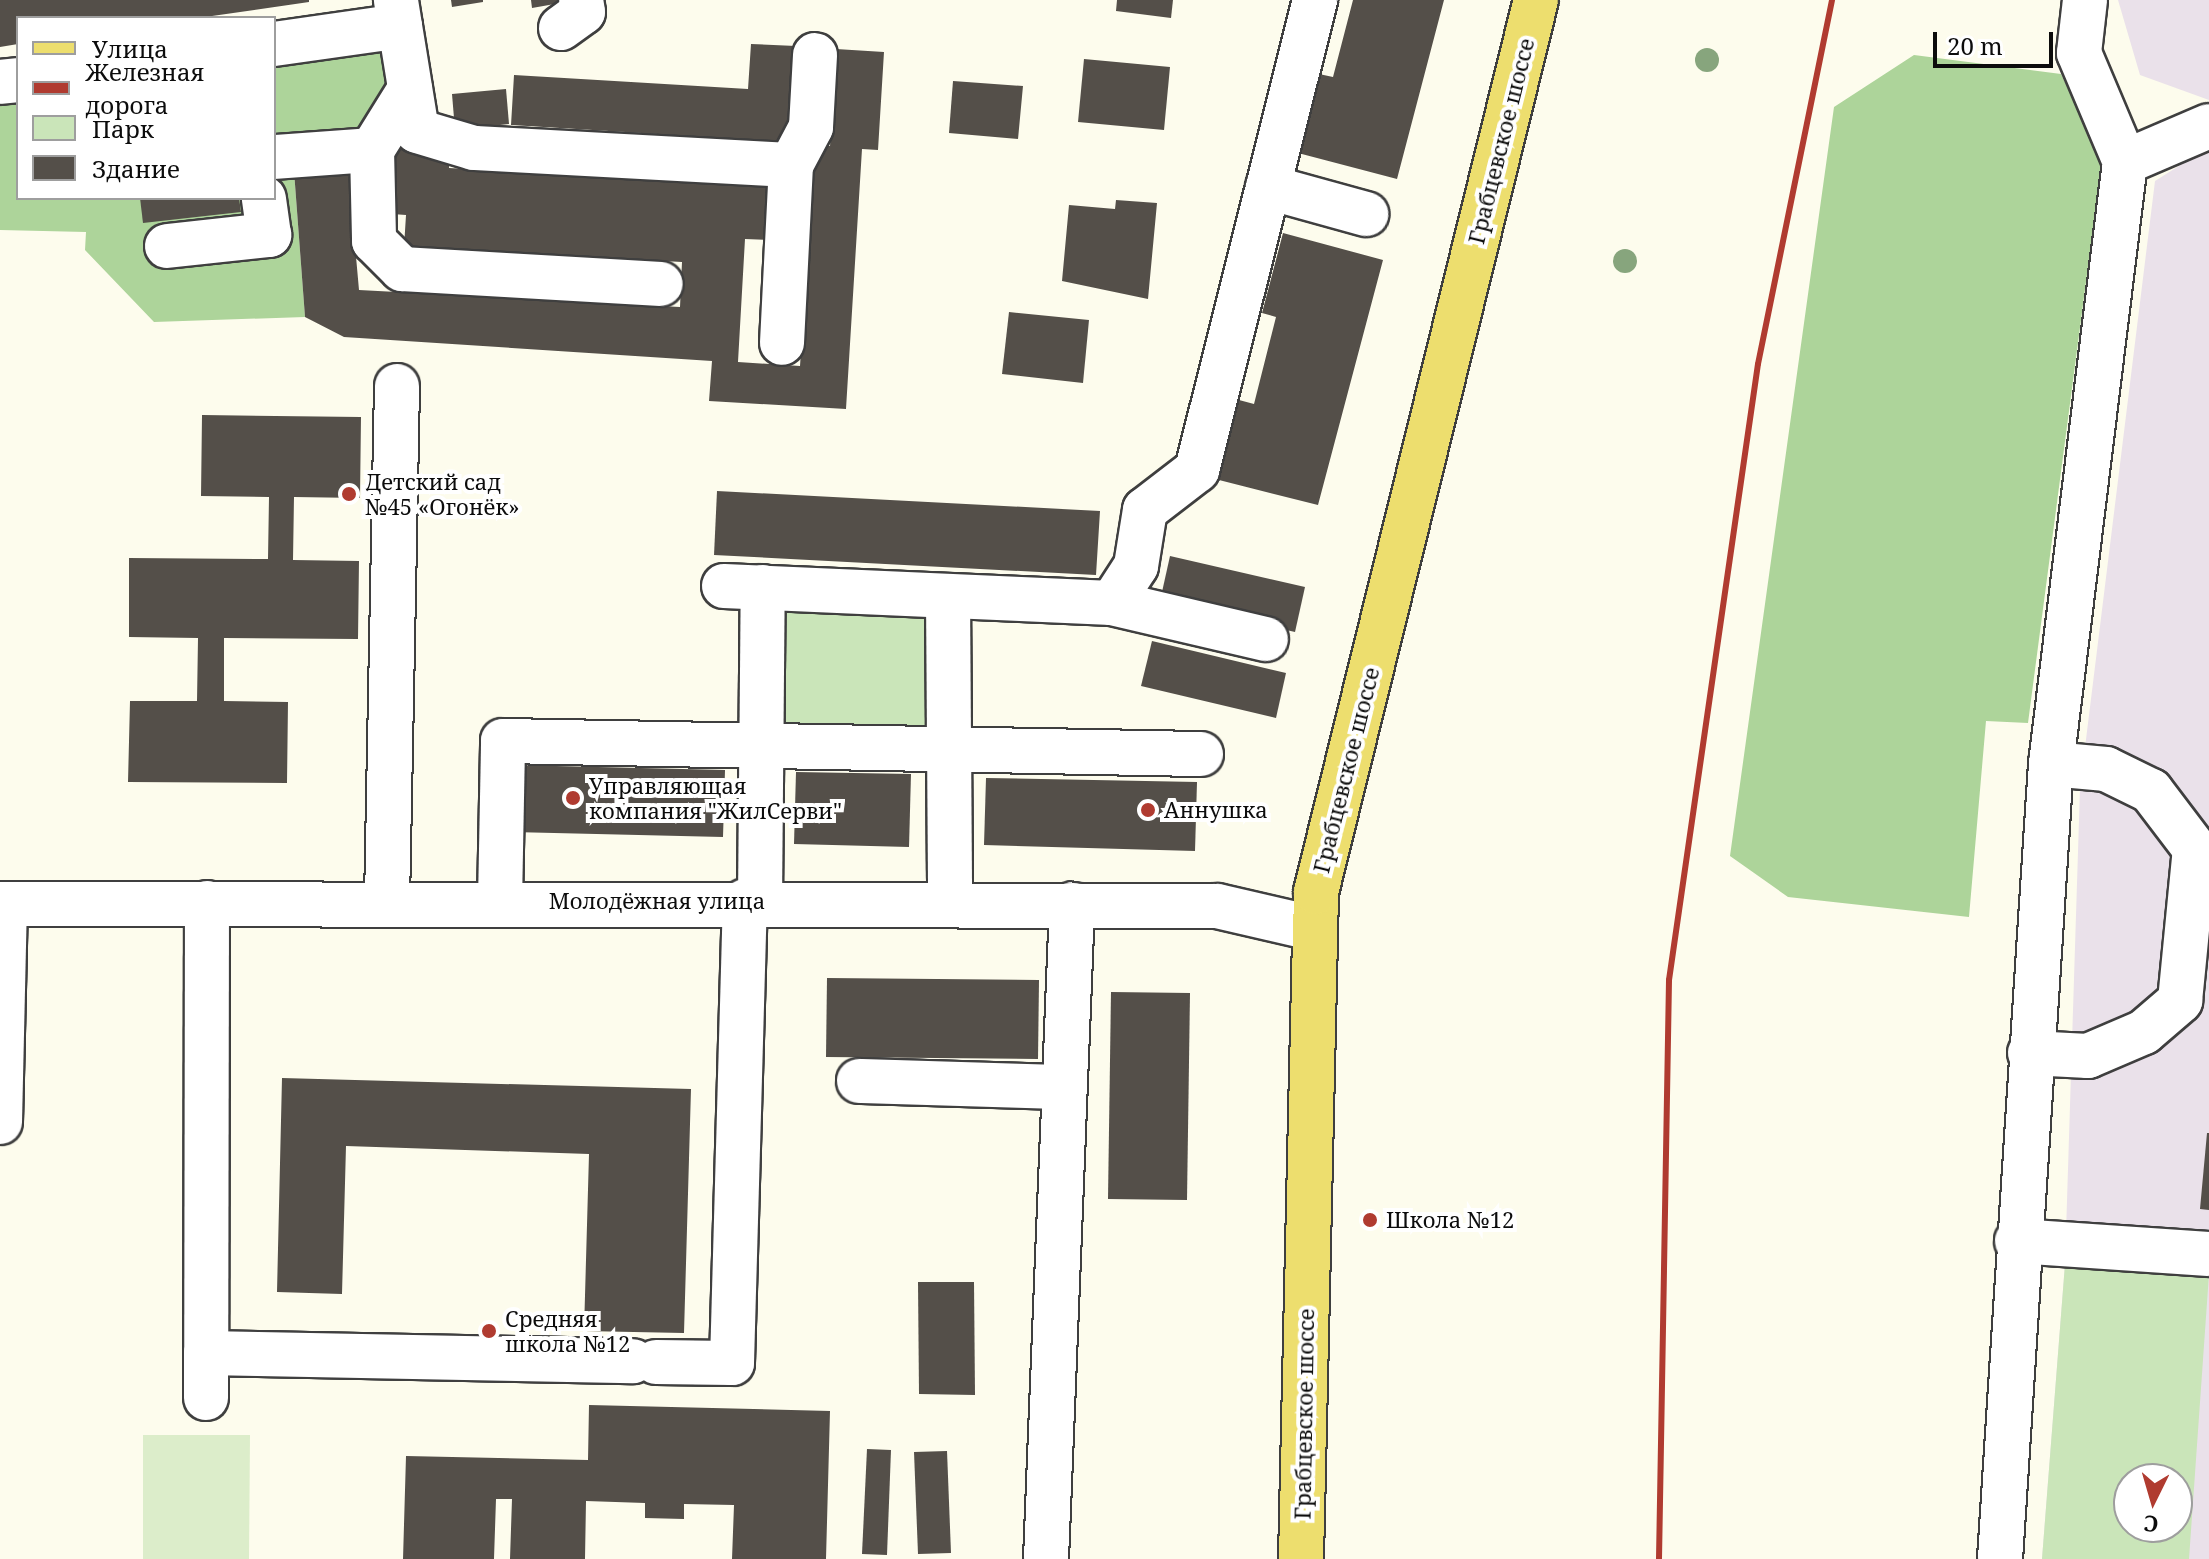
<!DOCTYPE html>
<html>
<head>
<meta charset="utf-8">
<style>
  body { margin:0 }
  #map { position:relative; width:2209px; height:1559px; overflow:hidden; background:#fdfced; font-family:"Noto Serif",serif }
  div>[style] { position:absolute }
  .industrial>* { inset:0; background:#eae1ea }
  .green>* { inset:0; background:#cae5b9 }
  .forest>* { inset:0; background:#add49a }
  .pitch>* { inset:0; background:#dcedca }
  .building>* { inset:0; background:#544f49 }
  .roads { filter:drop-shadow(2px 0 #3f3f3f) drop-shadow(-2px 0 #3f3f3f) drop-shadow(0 2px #3f3f3f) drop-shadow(0 -2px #3f3f3f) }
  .minor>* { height:44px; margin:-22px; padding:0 22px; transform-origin:22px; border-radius:22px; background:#fff }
  .major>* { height:44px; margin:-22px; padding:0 22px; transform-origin:22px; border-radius:22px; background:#edde6e }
  .rail>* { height:6px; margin:-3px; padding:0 3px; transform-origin:3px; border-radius:3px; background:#b03b30 }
  .trees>* { width:24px; height:24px; margin:-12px; border-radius:50%; background:#87a57d }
  .dots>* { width:22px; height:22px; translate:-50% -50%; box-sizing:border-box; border:4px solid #fff; border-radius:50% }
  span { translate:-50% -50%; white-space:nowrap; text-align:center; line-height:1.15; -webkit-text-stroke:8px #fff; paint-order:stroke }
  .street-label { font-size:22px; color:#0c0c0c }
  .poi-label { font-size:22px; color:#0c0c0c }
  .left { translate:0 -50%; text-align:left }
  .legend { position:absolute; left:16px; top:16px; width:260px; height:184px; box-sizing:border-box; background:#fff; border:2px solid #9e9e9e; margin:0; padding:10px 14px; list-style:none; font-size:24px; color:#0c0c0c }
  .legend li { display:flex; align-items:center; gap:16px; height:40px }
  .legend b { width:40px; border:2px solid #9e9e9e }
  .north { position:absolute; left:2113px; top:1463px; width:80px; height:80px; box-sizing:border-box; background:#fff; border:2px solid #9e9e9e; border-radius:50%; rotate:185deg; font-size:22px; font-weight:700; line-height:32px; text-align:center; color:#0c0c0c }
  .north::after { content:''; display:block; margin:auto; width:28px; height:36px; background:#b03b30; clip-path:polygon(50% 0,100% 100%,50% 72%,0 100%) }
  .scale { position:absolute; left:1933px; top:32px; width:120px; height:36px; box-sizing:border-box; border:4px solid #0c0c0c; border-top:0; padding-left:10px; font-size:24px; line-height:28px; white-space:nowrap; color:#0c0c0c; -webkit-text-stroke:6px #fff; paint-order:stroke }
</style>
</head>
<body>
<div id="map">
  <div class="industrial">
    <i style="clip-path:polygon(2118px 0,2209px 0,2209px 100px,2140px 75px)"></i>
    <i style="clip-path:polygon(evenodd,2209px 147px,2209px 1559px,2042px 1559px,2065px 1264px,2080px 788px,2155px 181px,2209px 147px,2129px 1479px,2177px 1479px,2177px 1527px,2129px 1527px,2129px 1479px)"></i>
  </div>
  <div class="green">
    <i style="clip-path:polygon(777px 604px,931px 610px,930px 733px,776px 729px)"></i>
    <i style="clip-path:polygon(evenodd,2065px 1264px,2209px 1274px,2189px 1559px,2042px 1559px,2065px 1264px,2129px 1479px,2177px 1479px,2177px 1527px,2129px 1527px,2129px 1479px)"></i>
  </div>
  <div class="forest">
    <i style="clip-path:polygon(395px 35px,412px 137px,294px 171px,305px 317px,154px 322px,85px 250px,86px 232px,0 230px,0 90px,18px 88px,18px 198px,274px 198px,274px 52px)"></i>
    <i style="clip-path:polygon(1914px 55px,2061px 74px,2102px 160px,2028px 723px,1986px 721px,1969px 917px,1788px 897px,1730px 856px,1834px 107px)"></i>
  </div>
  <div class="pitch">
    <i style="clip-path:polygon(143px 1435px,250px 1435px,249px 1559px,143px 1559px)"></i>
  </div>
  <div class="building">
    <i style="clip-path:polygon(0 0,309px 0,309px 2px,198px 18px,18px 18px,18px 44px,0 47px)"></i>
    <i style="clip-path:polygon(451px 0,483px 0,483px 2px,452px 7px)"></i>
    <i style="clip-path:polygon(531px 0,566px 0,566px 2px,532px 8px)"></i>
    <i style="clip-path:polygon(1117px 0,1173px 0,1171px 18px,1116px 11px)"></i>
    <i style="clip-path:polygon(1353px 0,1444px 0,1397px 179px,1298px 153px,1319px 74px,1333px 77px)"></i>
    <i style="clip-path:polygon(751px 44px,796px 46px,790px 142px,511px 125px,514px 75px,748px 89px)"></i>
    <i style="clip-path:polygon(836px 49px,884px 52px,878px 150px,862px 149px,846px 409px,709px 401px,712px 361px,344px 337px,305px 317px,294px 171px,348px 167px,359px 290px,680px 307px,682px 262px,404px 247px,406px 215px,392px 214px,396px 144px,450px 147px,449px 168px,771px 185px,768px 240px,745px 239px,738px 362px,800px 366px,815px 145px,830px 146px)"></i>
    <i style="clip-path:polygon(1084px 59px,1170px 67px,1164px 130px,1078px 122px)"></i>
    <i style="clip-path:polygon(953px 81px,1023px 86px,1018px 139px,949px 133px)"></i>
    <i style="clip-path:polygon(506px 89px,509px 124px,455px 130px,452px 94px)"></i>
    <i style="clip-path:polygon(140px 198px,239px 198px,241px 212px,143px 223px)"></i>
    <i style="clip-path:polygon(1116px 200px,1157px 203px,1148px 299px,1062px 281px,1069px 205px,1115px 209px)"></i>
    <i style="clip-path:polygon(1283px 233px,1383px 260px,1318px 505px,1219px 480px,1239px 400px,1254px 404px,1276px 317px,1262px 313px)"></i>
    <i style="clip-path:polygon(1009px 312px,1089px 320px,1083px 383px,1002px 374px)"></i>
    <i style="clip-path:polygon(202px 415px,361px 417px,360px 498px,294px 497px,293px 560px,359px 561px,358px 639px,224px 638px,224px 701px,288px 702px,287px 783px,128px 782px,130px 701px,197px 701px,198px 638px,129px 637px,129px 558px,268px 559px,269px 497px,201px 496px)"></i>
    <i style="clip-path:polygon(717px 491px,1100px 511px,1096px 575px,714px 555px)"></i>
    <i style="clip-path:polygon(1170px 556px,1305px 587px,1295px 632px,1160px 601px)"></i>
    <i style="clip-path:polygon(1152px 641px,1286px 673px,1276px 718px,1141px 686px)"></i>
    <i style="clip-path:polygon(514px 765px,725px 770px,723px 837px,512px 832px)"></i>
    <i style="clip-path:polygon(796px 772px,911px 774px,909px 847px,794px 844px)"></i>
    <i style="clip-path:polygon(986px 778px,1197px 782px,1195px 851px,984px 845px)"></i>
    <i style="clip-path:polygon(827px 978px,1039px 980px,1038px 1059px,826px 1057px)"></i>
    <i style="clip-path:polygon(1111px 992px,1190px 993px,1187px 1200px,1108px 1199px)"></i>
    <i style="clip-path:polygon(282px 1078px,691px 1089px,684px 1333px,584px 1331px,589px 1154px,346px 1146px,342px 1294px,277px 1292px)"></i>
    <i style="clip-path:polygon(2207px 1133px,2209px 1133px,2209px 1210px,2200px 1209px)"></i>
    <i style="clip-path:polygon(918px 1282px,974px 1282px,975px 1395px,919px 1394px)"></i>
    <i style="clip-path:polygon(589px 1405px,830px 1411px,826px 1559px,732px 1559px,734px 1505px,684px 1504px,684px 1519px,645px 1518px,645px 1503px,586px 1501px,585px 1559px,510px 1559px,512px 1499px,496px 1499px,494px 1559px,403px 1559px,406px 1456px,588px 1460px)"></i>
    <i style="clip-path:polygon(867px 1449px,891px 1450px,887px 1555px,862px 1554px)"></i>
    <i style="clip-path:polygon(947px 1451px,951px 1553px,918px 1554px,914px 1452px)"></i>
  </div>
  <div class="roads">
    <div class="minor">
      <i style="left:2085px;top:0;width:53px;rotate:96.5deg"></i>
      <i style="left:2079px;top:53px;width:118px;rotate:67.1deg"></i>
      <i style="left:400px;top:26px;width:106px;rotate:80.8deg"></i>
      <i style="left:417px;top:131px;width:59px;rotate:16.6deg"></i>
      <i style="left:474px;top:148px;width:317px;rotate:3.1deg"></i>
      <i style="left:791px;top:165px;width:178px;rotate:92.9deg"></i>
      <i style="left:561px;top:28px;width:27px;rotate:-36deg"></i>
      <i style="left:583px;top:12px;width:12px;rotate:-99deg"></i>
      <i style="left:274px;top:44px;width:127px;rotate:-8.1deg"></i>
      <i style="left:400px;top:26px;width:26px;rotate:-99deg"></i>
      <i style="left:0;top:82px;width:18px;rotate:-6deg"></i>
      <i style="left:410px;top:89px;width:72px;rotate:121.9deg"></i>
      <i style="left:372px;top:150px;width:91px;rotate:88.7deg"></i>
      <i style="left:374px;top:241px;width:40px;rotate:45deg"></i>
      <i style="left:402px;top:269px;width:259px;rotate:3.3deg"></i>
      <i style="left:274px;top:157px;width:98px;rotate:-4.1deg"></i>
      <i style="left:791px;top:165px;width:43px;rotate:-62.2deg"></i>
      <i style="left:811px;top:127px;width:72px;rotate:-86.8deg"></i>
      <i style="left:1268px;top:187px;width:102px;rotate:15.4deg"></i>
      <i style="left:167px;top:246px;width:103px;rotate:-6.2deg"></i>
      <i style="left:269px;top:235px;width:37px;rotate:-98deg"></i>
      <i style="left:724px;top:586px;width:388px;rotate:2.5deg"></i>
      <i style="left:1112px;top:603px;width:44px;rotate:-57deg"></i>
      <i style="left:1136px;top:566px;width:57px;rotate:-80.9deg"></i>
      <i style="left:1145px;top:510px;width:66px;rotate:-37.6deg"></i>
      <i style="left:1197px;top:470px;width:485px;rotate:-75.9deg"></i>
      <i style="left:948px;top:596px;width:305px;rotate:89.6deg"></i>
      <i style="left:1112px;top:603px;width:158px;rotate:13.2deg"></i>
      <i style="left:760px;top:901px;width:314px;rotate:-89.5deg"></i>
      <i style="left:387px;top:902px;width:516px;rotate:-88.89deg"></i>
      <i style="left:500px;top:902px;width:161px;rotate:-88.9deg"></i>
      <i style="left:503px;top:741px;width:698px;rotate:1.07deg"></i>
      <i style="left:207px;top:903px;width:450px;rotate:90.1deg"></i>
      <i style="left:206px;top:1353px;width:427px;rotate:1.1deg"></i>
      <i style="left:0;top:904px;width:1217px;rotate:0.09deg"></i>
      <i style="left:1217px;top:906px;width:98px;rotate:13deg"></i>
      <i style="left:2030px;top:1053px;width:58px;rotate:3deg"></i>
      <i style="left:2088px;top:1056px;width:61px;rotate:-23.2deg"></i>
      <i style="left:2144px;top:1032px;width:48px;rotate:-40.7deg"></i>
      <i style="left:2180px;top:1001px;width:153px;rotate:-84.4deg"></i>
      <i style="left:2195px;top:849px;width:73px;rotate:-127.2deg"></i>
      <i style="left:2151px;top:791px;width:50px;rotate:-153.9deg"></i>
      <i style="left:2106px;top:769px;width:55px;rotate:-174.8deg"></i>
      <i style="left:859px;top:1081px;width:203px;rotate:1.7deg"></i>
      <i style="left:0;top:1122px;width:218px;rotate:-88.7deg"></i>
      <i style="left:2017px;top:1241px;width:192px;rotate:3.9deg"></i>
      <i style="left:656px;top:1362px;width:76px;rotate:0.8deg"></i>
      <i style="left:732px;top:1363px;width:462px;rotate:-88.4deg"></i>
      <i style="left:206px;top:1398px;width:45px;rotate:-90deg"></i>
      <i style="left:1046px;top:1559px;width:655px;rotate:-87.72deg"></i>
      <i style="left:2000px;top:1559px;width:797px;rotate:-86.33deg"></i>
      <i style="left:2051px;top:764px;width:607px;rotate:-82.99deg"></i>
      <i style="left:2125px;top:162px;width:91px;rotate:-23.2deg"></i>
    </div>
    <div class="major">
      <i style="left:1301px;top:1559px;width:667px;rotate:-88.71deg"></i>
      <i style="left:1316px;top:892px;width:919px;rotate:-76.15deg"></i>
    </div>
  </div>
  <div class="rail">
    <i style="left:1659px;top:1559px;width:579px;rotate:-89.01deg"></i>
    <i style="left:1669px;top:980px;width:622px;rotate:-81.78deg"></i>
    <i style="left:1758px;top:364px;width:371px;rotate:-78.5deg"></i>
  </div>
  <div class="trees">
    <i style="left:1707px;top:60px"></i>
    <i style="left:1625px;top:261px"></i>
  </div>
  <div class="dots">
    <i style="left:349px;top:494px;background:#b03b30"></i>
    <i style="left:573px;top:798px;background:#b03b30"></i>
    <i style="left:1148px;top:810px;background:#b03b30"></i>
    <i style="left:1370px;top:1220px;background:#b03b30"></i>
    <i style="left:489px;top:1331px;background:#b03b30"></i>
  </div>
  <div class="street-label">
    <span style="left:1501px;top:141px;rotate:-76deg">Грабцевское шоссе</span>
    <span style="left:1346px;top:770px;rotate:-76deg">Грабцевское шоссе</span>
    <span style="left:657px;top:901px">Молодёжная улица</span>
    <span style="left:1304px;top:1414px;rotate:-89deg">Грабцевское шоссе</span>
  </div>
  <div class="poi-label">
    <span class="left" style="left:365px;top:494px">Детский сад<br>№45 «Огонёк»</span>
    <span class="left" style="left:589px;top:798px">Управляющая<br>компания "ЖилСерви"</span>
    <span class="left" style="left:1164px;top:810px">Аннушка</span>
    <span class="left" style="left:1386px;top:1220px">Школа №12</span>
    <span class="left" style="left:505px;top:1331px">Средняя<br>школа №12</span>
  </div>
  <ul class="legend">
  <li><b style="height:10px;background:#edde6e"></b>Улица</li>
  <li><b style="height:10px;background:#b03b30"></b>Железная дорога</li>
  <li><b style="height:22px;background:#cae5b9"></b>Парк</li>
  <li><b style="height:22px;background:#544f49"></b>Здание</li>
  </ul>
  <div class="north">С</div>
  <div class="scale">20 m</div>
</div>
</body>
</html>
